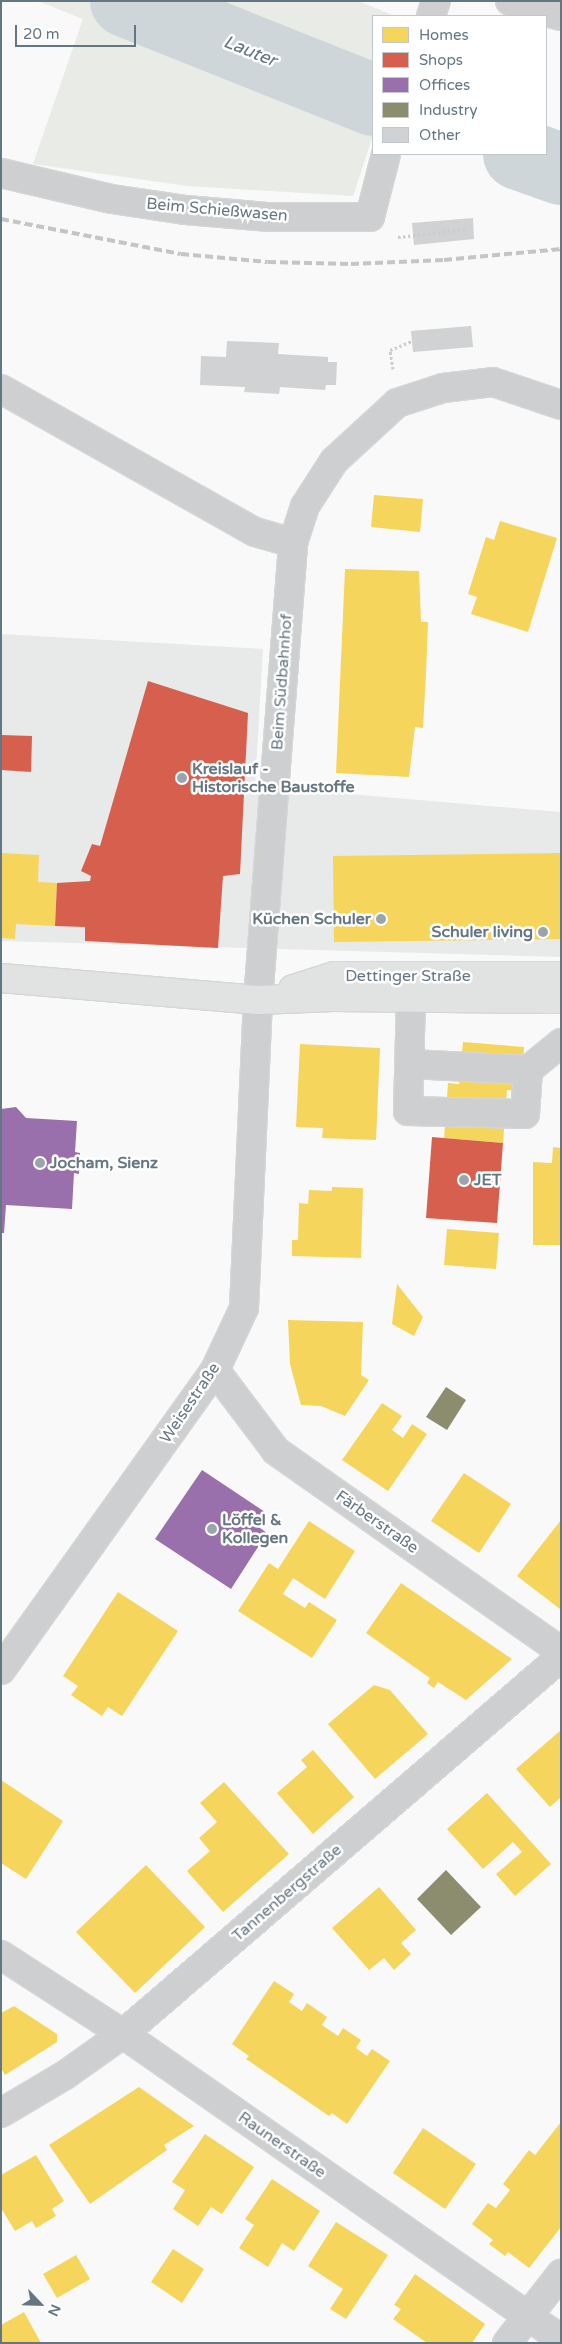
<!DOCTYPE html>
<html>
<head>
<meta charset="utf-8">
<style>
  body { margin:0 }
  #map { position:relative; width:562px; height:2344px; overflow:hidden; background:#f9f9f9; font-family:"Varela Round",sans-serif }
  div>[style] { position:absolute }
  .built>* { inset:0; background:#e8e9e9 }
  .green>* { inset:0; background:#e8ebe6 }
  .homes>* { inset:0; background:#f6d55c }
  .shops>* { inset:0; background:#d6604d }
  .offices>* { inset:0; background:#9970ab }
  .industry>* { inset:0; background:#8c8c6e }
  .river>* { height:72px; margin:-36px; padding:0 36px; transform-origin:36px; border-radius:36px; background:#ced6d9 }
  .building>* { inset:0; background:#d0d2d3 }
  .path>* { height:3px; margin-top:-1.5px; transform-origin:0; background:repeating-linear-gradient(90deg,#cbcccd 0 2.5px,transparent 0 5px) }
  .roads { filter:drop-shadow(1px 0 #d5d6d7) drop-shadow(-1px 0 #d5d6d7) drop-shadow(0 1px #d5d6d7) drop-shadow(0 -1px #d5d6d7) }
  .minor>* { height:28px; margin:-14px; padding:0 14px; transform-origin:14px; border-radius:14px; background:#cecfd0 }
  .major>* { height:28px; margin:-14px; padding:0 14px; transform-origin:14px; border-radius:14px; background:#e1e2e2 }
  .rail>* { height:4px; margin-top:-2px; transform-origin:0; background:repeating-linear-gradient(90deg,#c3c5c6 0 8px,transparent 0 12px) }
  .dots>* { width:14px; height:14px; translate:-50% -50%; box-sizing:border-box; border:2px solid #fff; border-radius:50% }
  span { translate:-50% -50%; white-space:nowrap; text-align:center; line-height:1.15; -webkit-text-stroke:5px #fff; paint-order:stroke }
  .street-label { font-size:16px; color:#657683 }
  .poi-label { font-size:16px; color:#657683; font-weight:700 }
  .left { translate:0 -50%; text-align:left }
  .right { translate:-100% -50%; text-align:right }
  .water-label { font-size:18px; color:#60757c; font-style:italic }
  .frame { position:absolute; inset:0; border:2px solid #657683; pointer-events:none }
  .legend { position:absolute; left:372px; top:15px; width:175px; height:140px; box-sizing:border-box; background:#fff; border:1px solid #c1c8cd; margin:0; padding:6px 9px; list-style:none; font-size:15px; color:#657683 }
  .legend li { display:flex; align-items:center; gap:10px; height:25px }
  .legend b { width:25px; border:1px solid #c1c8cd }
  .north { position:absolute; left:15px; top:2279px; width:50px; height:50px; -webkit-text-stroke:4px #fff; paint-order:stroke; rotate:114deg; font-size:14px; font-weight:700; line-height:20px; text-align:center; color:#657683 }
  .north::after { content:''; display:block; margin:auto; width:18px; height:22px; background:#657683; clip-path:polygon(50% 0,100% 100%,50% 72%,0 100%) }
  .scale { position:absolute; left:15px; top:25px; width:121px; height:22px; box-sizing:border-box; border:2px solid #657683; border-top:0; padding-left:6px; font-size:15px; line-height:18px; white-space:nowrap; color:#657683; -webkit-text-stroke:4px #fff; paint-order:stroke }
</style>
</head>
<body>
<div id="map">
  <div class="built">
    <i style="clip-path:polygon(1px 634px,263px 649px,255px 786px,561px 812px,561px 957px,1px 941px)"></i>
  </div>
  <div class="green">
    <i style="clip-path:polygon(38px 1px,358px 1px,395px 16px,373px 16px,373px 136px,353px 196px,187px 186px,33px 164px,83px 19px)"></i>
  </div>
  <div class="homes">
    <i style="clip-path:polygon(374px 495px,423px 499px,420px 532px,371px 527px)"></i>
    <i style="clip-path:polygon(500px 521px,557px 538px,528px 632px,471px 614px,477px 597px,468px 594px,486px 537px,494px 540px)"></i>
    <i style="clip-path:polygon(345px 569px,419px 571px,421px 622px,428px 622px,426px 674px,423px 728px,415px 727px,409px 777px,336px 773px)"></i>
    <i style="clip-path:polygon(1px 853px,39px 855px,38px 882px,57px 883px,55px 926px,16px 924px,15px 939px,1px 938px)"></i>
    <i style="clip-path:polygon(561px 853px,561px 939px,334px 942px,333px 856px)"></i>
    <i style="clip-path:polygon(463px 1042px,524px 1047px,521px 1091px,507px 1090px,503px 1143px,444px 1138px,448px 1083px,459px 1084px)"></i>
    <i style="clip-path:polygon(300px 1044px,380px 1048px,376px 1140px,322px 1138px,323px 1128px,296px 1127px)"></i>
    <i style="clip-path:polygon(553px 1147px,561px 1148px,561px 1245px,533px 1245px,533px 1162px,552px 1163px)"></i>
    <i style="clip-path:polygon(332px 1187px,363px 1188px,361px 1258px,292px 1256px,292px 1240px,298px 1240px,299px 1203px,308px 1204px,309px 1190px,332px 1191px)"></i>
    <i style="clip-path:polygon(447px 1229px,499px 1233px,496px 1269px,444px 1265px)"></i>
    <i style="clip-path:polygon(397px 1284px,423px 1317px,414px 1336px,392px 1324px)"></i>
    <i style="clip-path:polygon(288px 1320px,363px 1322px,361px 1375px,369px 1380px,345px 1416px,321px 1406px,301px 1405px,290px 1364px)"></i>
    <i style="clip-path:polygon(382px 1403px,402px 1416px,392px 1430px,403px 1438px,412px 1424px,427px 1434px,388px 1491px,342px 1460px)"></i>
    <i style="clip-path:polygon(464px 1473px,511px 1504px,479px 1553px,431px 1521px)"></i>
    <i style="clip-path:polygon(561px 1520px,561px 1607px,560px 1609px,517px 1576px)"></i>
    <i style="clip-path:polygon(309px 1521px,355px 1551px,325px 1599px,293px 1578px,283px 1594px,305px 1608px,309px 1602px,337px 1620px,312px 1658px,238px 1611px,269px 1563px,278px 1569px)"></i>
    <i style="clip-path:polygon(401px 1583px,512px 1659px,466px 1700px,438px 1682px,434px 1688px,427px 1683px,430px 1678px,366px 1633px)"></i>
    <i style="clip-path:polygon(118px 1592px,178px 1631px,122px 1716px,108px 1707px,102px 1716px,71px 1695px,78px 1686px,63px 1676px)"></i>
    <i style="clip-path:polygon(374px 1685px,390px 1690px,428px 1734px,375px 1779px,328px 1724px)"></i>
    <i style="clip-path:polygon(561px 1730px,561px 1797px,550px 1807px,516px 1769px)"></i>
    <i style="clip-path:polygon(313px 1750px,354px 1797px,313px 1834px,277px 1793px,307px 1767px,301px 1760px)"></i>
    <i style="clip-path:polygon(1px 1780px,63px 1821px,26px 1879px,1px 1863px)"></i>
    <i style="clip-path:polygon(224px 1782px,289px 1854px,223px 1912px,187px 1871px,210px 1851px,199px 1838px,217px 1822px,200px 1803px)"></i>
    <i style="clip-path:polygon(487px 1793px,551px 1864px,515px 1896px,496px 1874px,522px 1852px,513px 1842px,483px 1869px,447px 1829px)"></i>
    <i style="clip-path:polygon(146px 1865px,205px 1927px,135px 1993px,76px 1932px)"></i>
    <i style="clip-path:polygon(379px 1887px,416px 1930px,401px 1943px,411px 1954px,394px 1970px,384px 1958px,369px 1970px,332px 1928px)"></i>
    <i style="clip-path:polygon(274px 1981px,294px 1994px,289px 2002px,302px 2011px,307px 2003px,327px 2017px,322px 2025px,338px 2036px,343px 2028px,361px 2040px,356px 2048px,367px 2056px,372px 2049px,390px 2061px,347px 2124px,332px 2113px,329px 2116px,246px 2059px,249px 2056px,232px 2044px)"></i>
    <i style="clip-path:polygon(14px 2006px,57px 2034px,57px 2042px,5px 2075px,1px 2068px,1px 2013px)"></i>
    <i style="clip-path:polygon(139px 2087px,194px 2126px,164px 2145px,167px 2150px,90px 2204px,49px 2145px)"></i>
    <i style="clip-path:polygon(561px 2122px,561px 2227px,529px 2268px,508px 2252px,505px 2256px,489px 2244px,493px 2240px,472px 2224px,488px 2203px,496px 2208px,510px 2190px,503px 2184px,529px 2150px,535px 2155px)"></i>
    <i style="clip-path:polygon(423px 2128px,476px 2164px,445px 2209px,393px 2173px)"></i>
    <i style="clip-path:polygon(205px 2134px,254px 2167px,222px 2214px,211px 2207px,198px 2226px,173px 2209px,185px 2190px,172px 2182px)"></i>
    <i style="clip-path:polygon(36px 2155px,64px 2201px,52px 2209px,56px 2216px,36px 2228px,32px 2221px,15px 2231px,1px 2208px,1px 2175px)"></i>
    <i style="clip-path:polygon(272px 2179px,320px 2211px,294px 2251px,282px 2243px,268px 2267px,239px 2248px,254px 2225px,245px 2219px)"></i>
    <i style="clip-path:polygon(336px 2222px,388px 2255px,346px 2319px,330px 2309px,343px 2289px,308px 2266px)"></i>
    <i style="clip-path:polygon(173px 2249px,204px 2269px,182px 2303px,151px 2282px)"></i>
    <i style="clip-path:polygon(76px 2255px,90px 2279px,57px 2298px,43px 2274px)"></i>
    <i style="clip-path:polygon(415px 2274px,485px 2324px,472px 2343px,427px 2343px,393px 2319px,401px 2309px,394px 2305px)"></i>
    <i style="clip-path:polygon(24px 2312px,41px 2343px,1px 2343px,1px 2325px)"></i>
  </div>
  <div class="shops">
    <i style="clip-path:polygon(148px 681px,248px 713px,240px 874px,223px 876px,218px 948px,85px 941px,85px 927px,55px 926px,57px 883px,90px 881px,91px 876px,81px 871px,92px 844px,100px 846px)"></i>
    <i style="clip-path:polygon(1px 735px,32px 736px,31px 772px,1px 770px)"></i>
    <i style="clip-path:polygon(432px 1137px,503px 1143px,497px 1223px,426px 1218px)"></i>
  </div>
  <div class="offices">
    <i style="clip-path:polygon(16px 1107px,26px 1118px,77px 1121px,75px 1152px,80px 1153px,79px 1174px,74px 1173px,72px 1209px,6px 1205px,4px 1233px,1px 1233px,1px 1109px)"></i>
    <i style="clip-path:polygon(202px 1470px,265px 1512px,256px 1525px,267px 1533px,231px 1589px,155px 1539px)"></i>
  </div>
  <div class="industry">
    <i style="clip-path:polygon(446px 1387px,466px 1400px,447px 1430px,426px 1417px)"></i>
    <i style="clip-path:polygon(446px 1870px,481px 1907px,451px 1935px,417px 1899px)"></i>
  </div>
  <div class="river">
    <i style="left:126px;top:1px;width:266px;rotate:21.8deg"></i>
    <i style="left:519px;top:154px;width:45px;rotate:19.7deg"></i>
  </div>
  <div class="building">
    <i style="clip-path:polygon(473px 218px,474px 239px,414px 245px,412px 223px)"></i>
    <i style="clip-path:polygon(471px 326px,473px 347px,413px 352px,411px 331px)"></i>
    <i style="clip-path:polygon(227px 341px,279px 343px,278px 354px,328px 357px,328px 362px,337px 362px,336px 385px,326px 385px,325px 390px,280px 387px,279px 394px,244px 392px,245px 387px,200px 385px,201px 356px,226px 357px)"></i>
  </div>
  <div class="path">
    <i style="left:398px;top:237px;width:69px;rotate:-6.6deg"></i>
    <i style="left:393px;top:369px;width:19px;rotate:-99deg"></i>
    <i style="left:390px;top:350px;width:24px;rotate:-22deg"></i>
  </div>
  <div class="roads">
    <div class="minor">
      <i style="left:510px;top:1px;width:53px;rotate:16.4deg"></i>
      <i style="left:431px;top:16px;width:16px;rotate:-72deg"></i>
      <i style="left:1px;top:173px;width:114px;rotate:13.2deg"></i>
      <i style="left:112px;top:199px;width:75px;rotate:8.5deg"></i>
      <i style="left:186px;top:210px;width:81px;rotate:4.9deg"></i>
      <i style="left:267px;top:217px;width:103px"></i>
      <i style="left:370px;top:217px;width:65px;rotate:-75.7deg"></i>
      <i style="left:1px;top:389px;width:291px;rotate:29.4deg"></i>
      <i style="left:255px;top:532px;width:40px;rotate:16deg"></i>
      <i style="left:411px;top:997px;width:114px;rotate:91.5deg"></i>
      <i style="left:408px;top:1111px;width:117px;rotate:1.5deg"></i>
      <i style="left:525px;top:1114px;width:44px;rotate:-86.1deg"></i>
      <i style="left:528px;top:1070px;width:43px;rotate:-39.3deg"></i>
      <i style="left:410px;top:1064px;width:118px;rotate:2.9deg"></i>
      <i style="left:215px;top:1370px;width:101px;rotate:53deg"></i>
      <i style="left:276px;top:1451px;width:348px;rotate:35.1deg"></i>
      <i style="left:1px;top:1670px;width:369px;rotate:-54.5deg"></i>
      <i style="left:215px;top:1370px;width:68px;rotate:-64.9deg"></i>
      <i style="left:244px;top:1308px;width:308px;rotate:-87.4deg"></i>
      <i style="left:258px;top:1000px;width:458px;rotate:-85.6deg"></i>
      <i style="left:293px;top:543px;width:39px;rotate:-72deg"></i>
      <i style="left:305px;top:506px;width:54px;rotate:-57.2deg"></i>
      <i style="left:334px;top:461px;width:86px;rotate:-42.6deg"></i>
      <i style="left:397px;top:403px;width:48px;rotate:-18.1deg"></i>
      <i style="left:443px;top:388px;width:50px;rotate:-6.8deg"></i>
      <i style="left:493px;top:382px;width:72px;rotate:18.7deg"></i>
      <i style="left:1px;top:1955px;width:145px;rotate:32.9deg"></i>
      <i style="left:123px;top:2034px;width:534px;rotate:34.85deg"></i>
      <i style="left:1px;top:2113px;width:74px;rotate:-30.7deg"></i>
      <i style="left:65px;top:2075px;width:71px;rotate:-35.3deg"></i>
      <i style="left:123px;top:2034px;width:578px;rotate:-40.72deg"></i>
      <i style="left:507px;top:2343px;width:88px;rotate:-52deg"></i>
    </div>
    <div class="major">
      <i style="left:1px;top:978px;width:258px;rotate:4.9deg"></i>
      <i style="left:258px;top:1000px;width:75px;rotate:-2.3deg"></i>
      <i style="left:333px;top:997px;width:228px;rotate:0.5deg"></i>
      <i style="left:293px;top:989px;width:43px;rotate:-17.6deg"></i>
      <i style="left:334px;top:976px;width:227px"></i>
    </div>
  </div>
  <div class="rail">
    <i style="left:1px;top:219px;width:183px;rotate:11deg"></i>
    <i style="left:181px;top:254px;width:87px;rotate:5.3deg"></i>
    <i style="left:268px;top:262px;width:83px;rotate:1.4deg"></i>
    <i style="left:351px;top:264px;width:93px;rotate:-2.5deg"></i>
    <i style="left:444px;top:260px;width:118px;rotate:-5.4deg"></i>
  </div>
  <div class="dots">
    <i style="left:182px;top:778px;background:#99a4ac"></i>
    <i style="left:381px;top:919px;background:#99a4ac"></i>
    <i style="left:543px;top:932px;background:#99a4ac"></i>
    <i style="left:40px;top:1163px;background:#99a4ac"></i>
    <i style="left:464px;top:1180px;background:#99a4ac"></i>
    <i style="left:212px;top:1529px;background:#99a4ac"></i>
  </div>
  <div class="street-label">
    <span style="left:217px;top:210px;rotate:5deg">Beim Schießwasen</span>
    <span style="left:282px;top:682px;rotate:-86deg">Beim Südbahnhof</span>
    <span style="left:408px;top:976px">Dettinger Straße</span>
    <span style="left:190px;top:1403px;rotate:-56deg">Weisestraße</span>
    <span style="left:377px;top:1522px;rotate:35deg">Färberstraße</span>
    <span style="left:287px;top:1893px;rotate:-41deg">Tannenbergstraße</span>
    <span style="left:282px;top:2145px;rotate:35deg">Raunerstraße</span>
  </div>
  <div class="poi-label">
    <span class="left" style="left:192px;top:778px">Kreislauf -<br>Historische Baustoffe</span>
    <span class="right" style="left:371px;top:919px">Küchen Schuler</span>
    <span class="right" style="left:533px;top:932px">Schuler living</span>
    <span class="left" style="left:50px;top:1163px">Jocham, Sienz</span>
    <span class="left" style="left:474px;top:1180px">JET</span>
    <span class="left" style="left:222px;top:1529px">Löffel &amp;<br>Kollegen</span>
  </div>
  <div class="water-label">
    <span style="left:250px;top:51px;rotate:22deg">Lauter</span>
  </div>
  <div class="frame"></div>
  <ul class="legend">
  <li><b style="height:14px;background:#f6d55c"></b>Homes</li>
  <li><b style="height:14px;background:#d6604d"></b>Shops</li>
  <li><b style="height:14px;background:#9970ab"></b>Offices</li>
  <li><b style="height:14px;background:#8c8c6e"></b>Industry</li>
  <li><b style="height:14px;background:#d0d2d3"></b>Other</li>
  </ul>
  <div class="north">N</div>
  <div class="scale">20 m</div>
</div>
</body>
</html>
